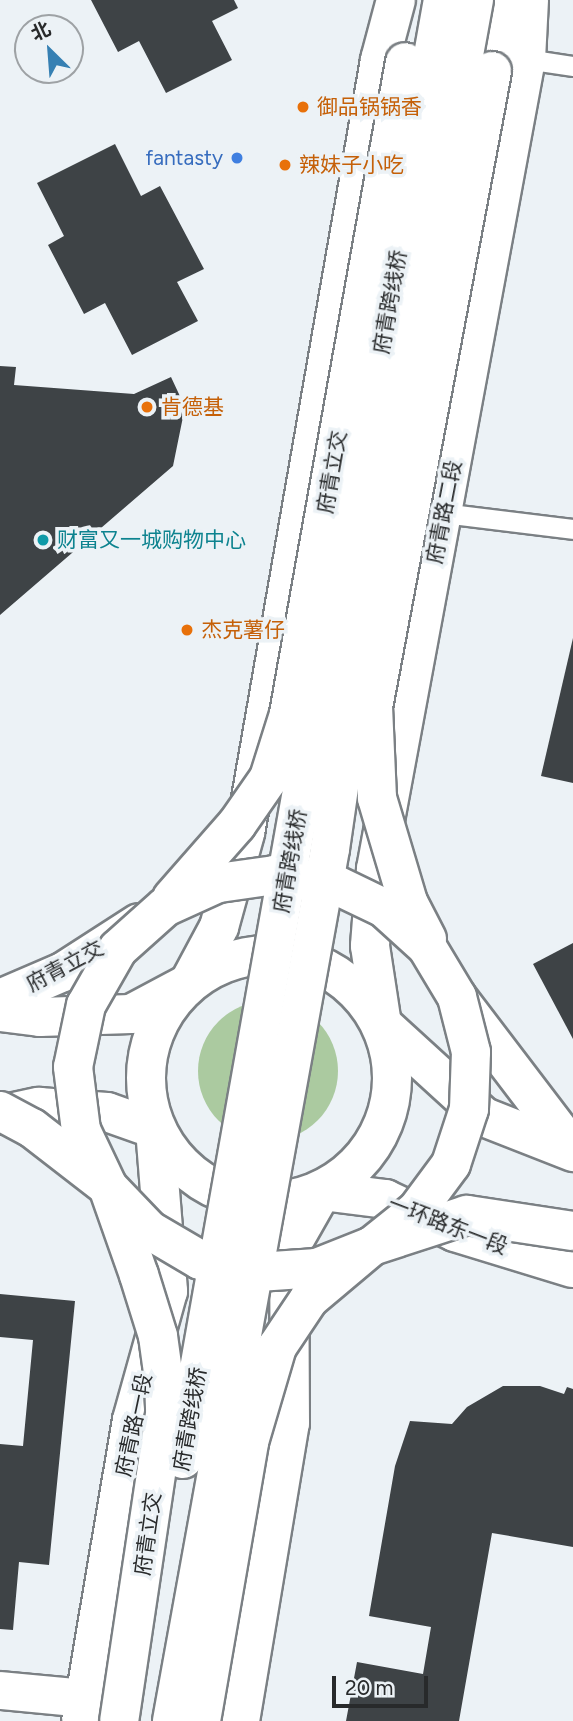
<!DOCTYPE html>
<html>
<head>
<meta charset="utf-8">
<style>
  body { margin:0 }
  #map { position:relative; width:573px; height:1721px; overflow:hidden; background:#ecf2f6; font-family:Figtree,"Noto Sans SC",sans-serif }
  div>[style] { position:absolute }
  .green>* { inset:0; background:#abcaa0 }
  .round { border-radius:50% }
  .building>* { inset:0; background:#3e4346 }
  .roads { filter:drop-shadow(2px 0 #7b8084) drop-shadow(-2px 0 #7b8084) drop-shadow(0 2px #7b8084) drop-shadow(0 -2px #7b8084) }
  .lane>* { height:19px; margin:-9.5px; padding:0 9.5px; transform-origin:9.5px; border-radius:9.5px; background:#fff }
  .street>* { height:37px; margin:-18.5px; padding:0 18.5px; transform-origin:18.5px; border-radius:18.5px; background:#fff }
  .primary>* { height:38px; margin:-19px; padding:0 19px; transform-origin:19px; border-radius:19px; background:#fff }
  .primary>.ring { margin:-19px; padding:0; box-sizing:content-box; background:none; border:38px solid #fff; border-radius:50% }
  .bridges { filter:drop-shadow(2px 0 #7b8084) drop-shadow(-2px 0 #7b8084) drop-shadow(0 2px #7b8084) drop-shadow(0 -2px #7b8084) }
  .primary-bridge>* { height:38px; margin:-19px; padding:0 19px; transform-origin:19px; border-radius:19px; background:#fff }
  .dots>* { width:19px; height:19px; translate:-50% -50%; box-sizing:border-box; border:4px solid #ecf2f6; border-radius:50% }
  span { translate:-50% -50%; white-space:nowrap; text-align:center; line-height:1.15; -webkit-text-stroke:7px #ecf2f6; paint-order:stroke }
  .food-label { font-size:21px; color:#c56008 }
  .left { translate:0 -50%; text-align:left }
  .shop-label { font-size:21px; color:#366cbe }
  .right { translate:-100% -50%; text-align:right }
  .street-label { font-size:21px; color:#282a2b }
  .culture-label { font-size:21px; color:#0d838f }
  .north { position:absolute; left:14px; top:14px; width:70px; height:70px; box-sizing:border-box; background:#ecf2f6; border:2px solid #9ea2a5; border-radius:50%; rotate:335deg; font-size:19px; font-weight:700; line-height:28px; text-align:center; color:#282a2b }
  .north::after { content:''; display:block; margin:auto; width:24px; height:32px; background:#3680b3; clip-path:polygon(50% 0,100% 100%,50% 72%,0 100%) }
  .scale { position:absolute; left:332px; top:1676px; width:96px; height:32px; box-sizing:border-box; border:4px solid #282a2b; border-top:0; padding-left:9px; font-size:21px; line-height:24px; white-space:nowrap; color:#282a2b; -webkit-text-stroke:5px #ecf2f6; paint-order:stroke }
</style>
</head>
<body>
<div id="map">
  <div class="green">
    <i class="round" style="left:198px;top:1001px;width:140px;height:140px"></i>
  </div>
  <div class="building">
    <i style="clip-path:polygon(91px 0,234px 0,238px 8px,212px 21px,232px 60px,166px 93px,139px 41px,118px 52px)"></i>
    <i style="clip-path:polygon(115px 144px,141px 196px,160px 186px,204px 269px,177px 282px,198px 321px,132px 355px,105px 303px,84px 314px,48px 245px,64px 236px,37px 183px)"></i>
    <i style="clip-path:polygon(0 366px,16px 367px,14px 385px,134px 394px,171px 377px,185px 407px,173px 466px,0 615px)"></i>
    <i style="clip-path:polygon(573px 638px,573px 783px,541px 776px)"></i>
    <i style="clip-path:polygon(573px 943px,573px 1039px,533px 964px)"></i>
    <i style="clip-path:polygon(0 1294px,75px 1301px,49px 1565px,19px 1562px,13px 1630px,0 1629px,0 1444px,23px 1446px,33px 1340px,0 1337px)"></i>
    <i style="clip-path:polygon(503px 1386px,540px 1386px,564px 1394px,567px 1387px,573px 1389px,573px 1547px,492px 1533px,459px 1721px,346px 1721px,357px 1662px,423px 1674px,431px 1627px,369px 1616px,395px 1466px,410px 1421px,452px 1424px,467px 1407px)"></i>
  </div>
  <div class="roads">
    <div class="lane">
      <i style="left:526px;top:59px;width:48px;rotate:8.5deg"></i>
      <i style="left:443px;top:513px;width:131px;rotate:7deg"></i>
    </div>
    <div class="street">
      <i style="left:0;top:1690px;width:85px;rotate:5.4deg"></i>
    </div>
    <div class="primary">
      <i style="left:529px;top:0;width:59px;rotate:92.9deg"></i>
      <i style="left:526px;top:59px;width:824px;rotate:100.49deg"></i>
      <i style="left:376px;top:869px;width:77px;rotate:94.5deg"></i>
      <i style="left:370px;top:946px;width:79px;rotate:81.3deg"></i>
      <i style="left:382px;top:1024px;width:138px;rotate:42.4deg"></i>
      <i style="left:484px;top:1117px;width:96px;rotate:21.5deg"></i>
      <i style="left:492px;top:71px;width:72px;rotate:-79.6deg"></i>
      <i class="ring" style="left:146px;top:955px;width:208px;height:208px"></i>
      <i style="left:457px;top:997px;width:191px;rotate:52.7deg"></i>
      <i style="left:0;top:999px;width:69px;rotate:-23.2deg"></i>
      <i style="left:63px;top:972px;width:90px;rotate:-32.8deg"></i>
      <i style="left:0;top:1012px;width:40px;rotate:7.1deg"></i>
      <i style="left:40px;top:1017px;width:91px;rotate:-1.9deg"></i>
      <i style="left:131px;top:1014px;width:66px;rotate:-28.1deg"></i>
      <i style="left:189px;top:983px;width:64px;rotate:-61.8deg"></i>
      <i style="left:219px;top:927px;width:98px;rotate:-74.5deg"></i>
      <i style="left:245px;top:833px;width:785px;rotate:-80.09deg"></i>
      <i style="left:380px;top:60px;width:62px;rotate:-75.1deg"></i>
      <i style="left:0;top:1115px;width:40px;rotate:-12deg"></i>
      <i style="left:39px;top:1107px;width:68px;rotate:4.2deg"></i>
      <i style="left:107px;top:1112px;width:51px;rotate:19.5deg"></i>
      <i style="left:155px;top:1129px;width:163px;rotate:85.4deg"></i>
      <i style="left:168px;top:1291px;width:134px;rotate:105.6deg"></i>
      <i style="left:132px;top:1420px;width:305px;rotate:99.6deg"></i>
      <i style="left:240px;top:1721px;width:302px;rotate:-80.5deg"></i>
      <i style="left:290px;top:1423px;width:174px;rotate:-90.3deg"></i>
      <i style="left:289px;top:1249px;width:67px;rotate:-60.4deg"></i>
      <i style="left:322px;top:1191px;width:64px;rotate:7.2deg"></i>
      <i style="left:385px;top:1199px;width:77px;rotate:25.2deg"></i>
      <i style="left:455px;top:1232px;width:123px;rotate:17deg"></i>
    </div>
  </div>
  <div class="bridges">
    <div class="primary-bridge">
      <i style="left:172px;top:898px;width:98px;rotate:-48.7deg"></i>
      <i style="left:237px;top:824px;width:56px;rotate:-55.2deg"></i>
      <i style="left:269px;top:778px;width:67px;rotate:-72.6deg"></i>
      <i style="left:289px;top:714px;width:662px;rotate:-79.91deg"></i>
      <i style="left:427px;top:939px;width:42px;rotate:-117.2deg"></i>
      <i style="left:408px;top:902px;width:109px;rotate:-106.6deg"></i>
      <i style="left:377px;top:798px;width:91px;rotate:-92.5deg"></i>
      <i style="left:373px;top:707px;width:647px;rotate:-79.4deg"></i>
      <i style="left:0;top:1111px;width:36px;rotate:28deg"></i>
      <i style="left:32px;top:1128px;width:96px;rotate:37.8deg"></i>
      <i style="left:108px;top:1187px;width:59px;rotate:46.4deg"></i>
      <i style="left:149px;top:1230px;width:59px;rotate:30.5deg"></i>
      <i style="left:200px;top:1260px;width:59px;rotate:11.7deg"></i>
      <i style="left:258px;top:1272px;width:59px;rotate:-3.9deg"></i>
      <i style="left:317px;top:1268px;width:59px;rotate:-21.8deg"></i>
      <i style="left:372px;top:1246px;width:58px;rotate:-38.7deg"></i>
      <i style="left:417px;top:1210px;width:57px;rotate:-53.5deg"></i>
      <i style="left:451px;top:1164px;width:58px;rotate:-71.9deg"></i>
      <i style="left:469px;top:1109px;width:57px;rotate:-88deg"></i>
      <i style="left:471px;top:1052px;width:57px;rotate:-104.3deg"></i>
      <i style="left:457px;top:997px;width:58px;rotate:-121deg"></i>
      <i style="left:427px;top:947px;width:58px;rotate:-137.8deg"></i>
      <i style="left:384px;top:908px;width:58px;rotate:-154.3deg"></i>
      <i style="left:332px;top:883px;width:58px;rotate:-172deg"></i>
      <i style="left:275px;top:875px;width:58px;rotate:172deg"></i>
      <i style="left:218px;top:883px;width:58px;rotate:155.6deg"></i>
      <i style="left:165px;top:907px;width:63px;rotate:138.2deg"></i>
      <i style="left:118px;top:949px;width:64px;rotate:119.7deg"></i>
      <i style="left:86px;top:1005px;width:63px;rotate:101.8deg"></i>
      <i style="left:73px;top:1067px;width:64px;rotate:82.8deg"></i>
      <i style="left:81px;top:1130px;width:63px;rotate:64.7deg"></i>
      <i style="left:108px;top:1187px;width:93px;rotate:70.6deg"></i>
      <i style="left:139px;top:1275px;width:64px;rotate:72.7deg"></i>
      <i style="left:158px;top:1336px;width:43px;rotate:82.1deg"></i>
      <i style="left:164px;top:1379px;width:35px;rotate:88deg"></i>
      <i style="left:165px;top:1414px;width:310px;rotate:98.5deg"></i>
      <i style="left:183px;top:1459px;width:1482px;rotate:-79.9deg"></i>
      <i style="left:172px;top:1721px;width:886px;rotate:-79.73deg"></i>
      <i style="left:330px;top:849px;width:297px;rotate:-81.7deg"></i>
      <i style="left:373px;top:555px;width:564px;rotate:-79.69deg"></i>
      <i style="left:201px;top:1721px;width:283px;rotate:-80.2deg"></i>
      <i style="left:249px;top:1442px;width:99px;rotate:-73.6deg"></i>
      <i style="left:277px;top:1347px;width:58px;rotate:-56.3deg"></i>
      <i style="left:309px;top:1299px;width:82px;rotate:-40.1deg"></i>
      <i style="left:372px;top:1246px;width:100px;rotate:-18.1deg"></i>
      <i style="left:467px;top:1215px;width:107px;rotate:8.6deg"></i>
    </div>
  </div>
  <div class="dots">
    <i style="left:303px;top:107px;background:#e8710a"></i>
    <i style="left:237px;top:158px;background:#3f7fe0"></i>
    <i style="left:285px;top:165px;background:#e8710a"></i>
    <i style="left:147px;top:407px;background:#e8710a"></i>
    <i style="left:43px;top:540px;background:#0f9aa8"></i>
    <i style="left:187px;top:630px;background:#e8710a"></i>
  </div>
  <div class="food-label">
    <span class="left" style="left:317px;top:107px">御品锅锅香</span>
    <span class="left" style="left:299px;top:165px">辣妹子小吃</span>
    <span class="left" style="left:161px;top:407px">肯德基</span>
    <span class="left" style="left:201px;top:630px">杰克薯仔</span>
  </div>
  <div class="shop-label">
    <span class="right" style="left:223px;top:158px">fantasty</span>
  </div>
  <div class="street-label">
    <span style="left:390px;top:302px;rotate:-80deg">府青跨线桥</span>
    <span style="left:332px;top:472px;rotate:-80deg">府青立交</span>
    <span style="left:444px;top:512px;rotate:-79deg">府青路二段</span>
    <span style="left:290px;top:861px;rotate:-80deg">府青跨线桥</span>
    <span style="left:65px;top:966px;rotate:-28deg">府青立交</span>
    <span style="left:448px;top:1225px;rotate:21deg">一环路东一段</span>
    <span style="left:190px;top:1419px;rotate:-80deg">府青跨线桥</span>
    <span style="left:134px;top:1425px;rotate:-78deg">府青路一段</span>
    <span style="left:148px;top:1534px;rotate:-82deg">府青立交</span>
  </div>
  <div class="culture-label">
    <span class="left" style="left:57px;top:540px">财富又一城购物中心</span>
  </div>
  <div class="north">北</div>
  <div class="scale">20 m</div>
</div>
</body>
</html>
